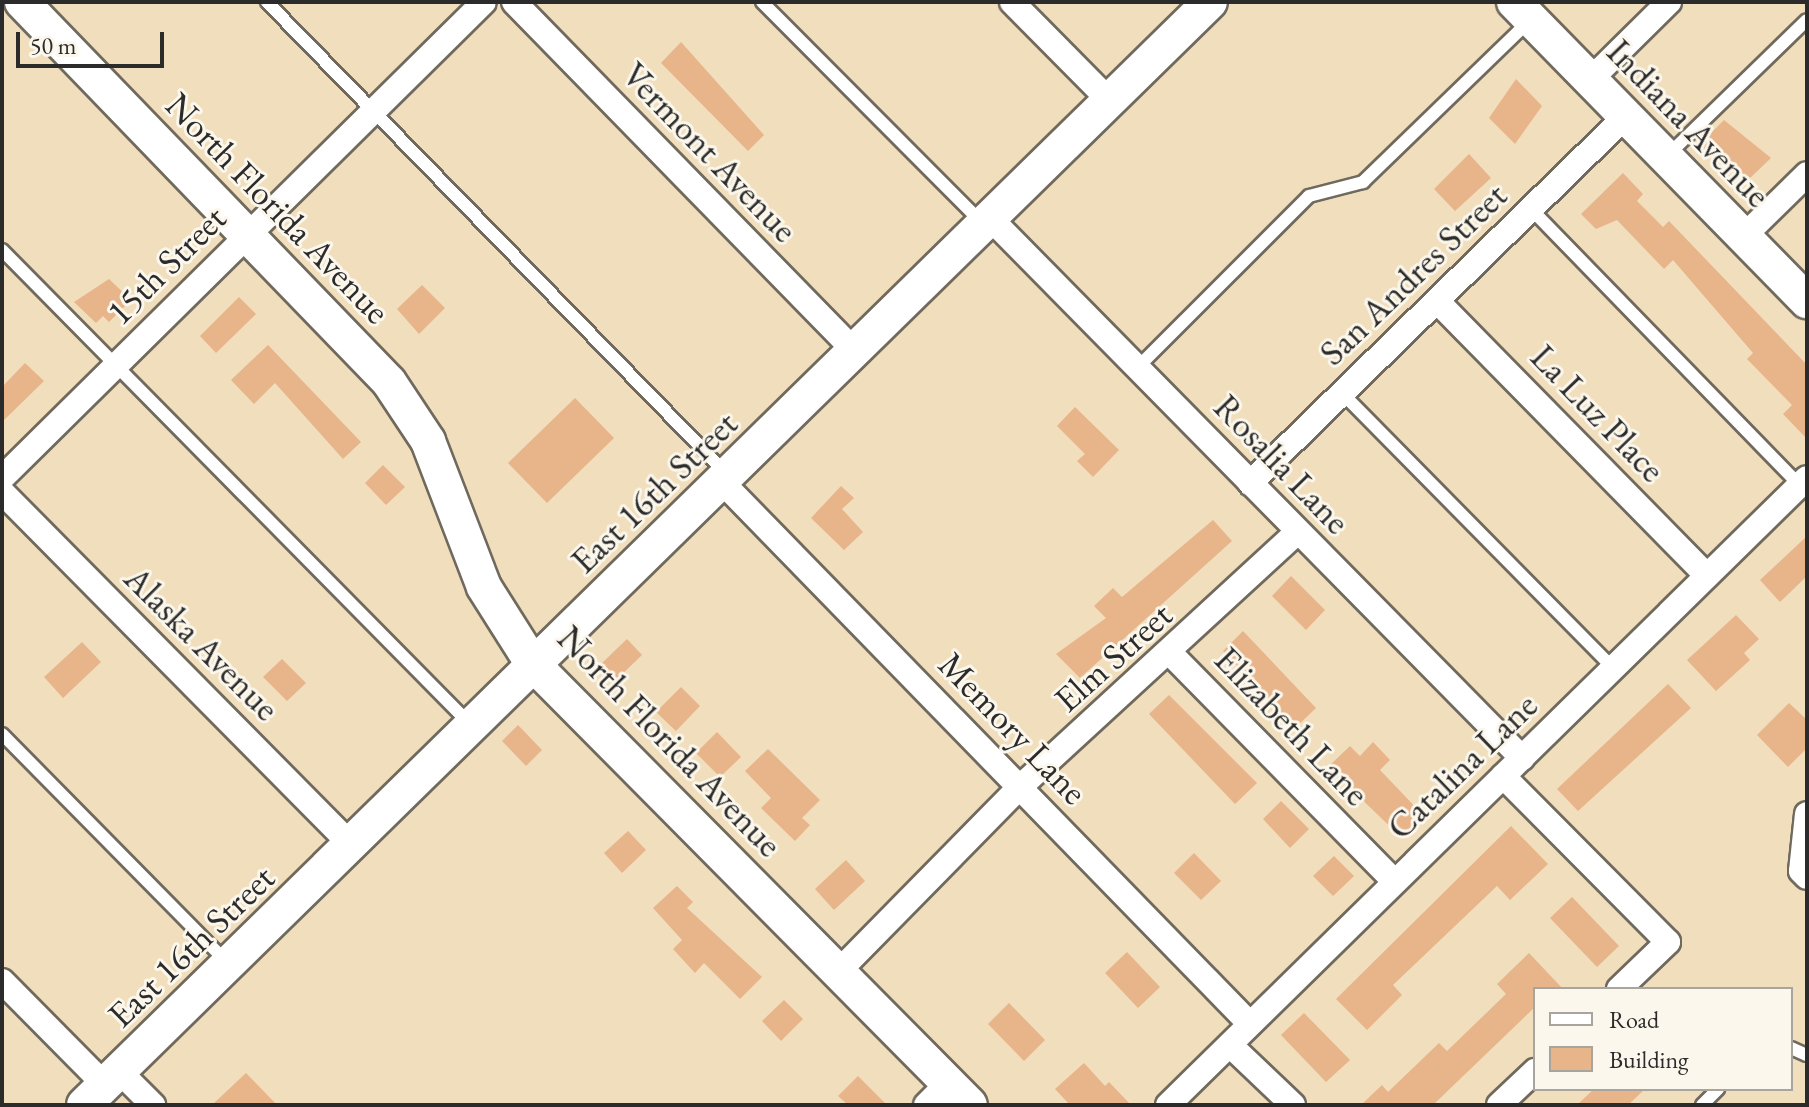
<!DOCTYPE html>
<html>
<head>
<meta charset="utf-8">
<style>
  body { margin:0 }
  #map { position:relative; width:1809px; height:1107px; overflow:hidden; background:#f0debc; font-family:"EB Garamond",serif }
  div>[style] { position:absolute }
  .building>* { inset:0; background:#e8b48a }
  .roads { filter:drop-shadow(2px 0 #706a5e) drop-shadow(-2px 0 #706a5e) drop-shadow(0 2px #706a5e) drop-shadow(0 -2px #706a5e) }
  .lane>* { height:12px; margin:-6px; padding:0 6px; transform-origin:6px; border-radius:6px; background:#fff }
  .street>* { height:24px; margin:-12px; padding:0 12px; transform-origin:12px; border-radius:12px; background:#fff }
  .secondary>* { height:34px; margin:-17px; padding:0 17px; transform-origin:17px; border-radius:17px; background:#fff }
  span { translate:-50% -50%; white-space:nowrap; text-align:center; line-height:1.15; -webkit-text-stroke:6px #fbf7ec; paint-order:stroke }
  .street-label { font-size:36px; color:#2b2b2b }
  .frame { position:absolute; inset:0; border:4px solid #2b2b2b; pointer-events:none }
  .legend { position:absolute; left:1533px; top:987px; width:260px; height:104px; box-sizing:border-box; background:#fbf7ec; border:2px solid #a8a59f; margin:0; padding:10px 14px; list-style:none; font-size:24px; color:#2b2b2b }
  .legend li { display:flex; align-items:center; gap:16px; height:40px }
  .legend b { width:40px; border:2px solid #a8a59f }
  .scale { position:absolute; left:16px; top:32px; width:148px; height:36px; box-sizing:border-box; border:4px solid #2b2b2b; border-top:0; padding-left:10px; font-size:24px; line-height:28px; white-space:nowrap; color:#2b2b2b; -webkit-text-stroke:6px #fbf7ec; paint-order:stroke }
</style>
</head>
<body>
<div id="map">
  <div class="building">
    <i style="clip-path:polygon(681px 42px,764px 135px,748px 151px,661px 63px)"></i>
    <i style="clip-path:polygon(1516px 79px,1542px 106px,1515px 144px,1489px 118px)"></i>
    <i style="clip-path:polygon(1724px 120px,1771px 158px,1748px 180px,1721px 151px,1713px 158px,1700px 144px)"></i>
    <i style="clip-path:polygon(1469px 154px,1491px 178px,1455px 211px,1434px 189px)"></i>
    <i style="clip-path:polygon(1623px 173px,1643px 194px,1637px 201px,1663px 227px,1669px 221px,1807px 365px,1807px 439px,1783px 414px,1792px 405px,1747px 359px,1753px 353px,1673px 260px,1664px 269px,1617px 220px,1596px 229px,1581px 214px)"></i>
    <i style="clip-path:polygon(109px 279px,131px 300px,109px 322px,103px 316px,96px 323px,74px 302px)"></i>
    <i style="clip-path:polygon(422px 285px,445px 308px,419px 334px,397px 309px)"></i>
    <i style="clip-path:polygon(239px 297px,256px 314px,216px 353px,200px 336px)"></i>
    <i style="clip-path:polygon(268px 345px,361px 442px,343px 459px,275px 383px,254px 404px,231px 380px)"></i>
    <i style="clip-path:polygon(25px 363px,44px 381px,2px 422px,2px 387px)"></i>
    <i style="clip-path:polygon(575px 398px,614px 438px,547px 503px,508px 463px)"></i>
    <i style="clip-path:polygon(1075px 407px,1119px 450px,1093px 477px,1077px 461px,1085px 454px,1057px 426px)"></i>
    <i style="clip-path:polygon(383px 465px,405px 487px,386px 505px,365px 483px)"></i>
    <i style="clip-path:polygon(841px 486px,854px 498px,842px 509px,863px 532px,844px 550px,811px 518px)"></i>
    <i style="clip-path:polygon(1213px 520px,1232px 541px,1080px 678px,1056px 654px,1106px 618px,1094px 606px,1113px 588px,1122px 597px)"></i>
    <i style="clip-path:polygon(1807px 536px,1807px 576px,1780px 602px,1760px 580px)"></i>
    <i style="clip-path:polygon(1291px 576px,1325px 610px,1306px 630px,1272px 596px)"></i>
    <i style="clip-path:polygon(1736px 615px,1759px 639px,1744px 653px,1750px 660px,1716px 691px,1687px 660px)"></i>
    <i style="clip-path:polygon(1243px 631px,1316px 708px,1295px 728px,1223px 651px)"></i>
    <i style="clip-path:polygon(627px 639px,642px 655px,615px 681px,600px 665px)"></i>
    <i style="clip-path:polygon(82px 642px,101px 662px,63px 698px,44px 677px)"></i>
    <i style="clip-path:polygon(282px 659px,306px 683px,287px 701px,263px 677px)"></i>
    <i style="clip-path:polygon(1668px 684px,1691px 708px,1578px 811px,1557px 789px)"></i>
    <i style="clip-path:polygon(681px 687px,700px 706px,676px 731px,656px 712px)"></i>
    <i style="clip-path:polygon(1169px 695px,1257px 783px,1235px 804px,1149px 714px)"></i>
    <i style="clip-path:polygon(1789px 703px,1807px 720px,1807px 748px,1788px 767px,1757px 735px)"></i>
    <i style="clip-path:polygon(518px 725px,542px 750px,526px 766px,502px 741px)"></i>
    <i style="clip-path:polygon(717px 732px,741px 757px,720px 777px,696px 753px)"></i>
    <i style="clip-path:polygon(1373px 742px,1390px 760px,1380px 770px,1424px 816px,1401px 837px,1328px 767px,1350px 746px,1360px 756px)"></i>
    <i style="clip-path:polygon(768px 749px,820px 800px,802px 818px,810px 825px,795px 841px,761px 808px,771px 798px,745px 771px)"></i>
    <i style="clip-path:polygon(1281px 801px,1309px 829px,1290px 848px,1263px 819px)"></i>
    <i style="clip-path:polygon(1511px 826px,1548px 864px,1510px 900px,1497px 886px,1393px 985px,1402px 995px,1367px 1030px,1336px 999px)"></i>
    <i style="clip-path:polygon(628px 831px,646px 850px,622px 873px,604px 853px)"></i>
    <i style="clip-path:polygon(1194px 853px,1221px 881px,1201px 900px,1174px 873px)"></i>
    <i style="clip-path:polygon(1334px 856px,1354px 876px,1333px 896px,1313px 876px)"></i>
    <i style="clip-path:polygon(846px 860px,865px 881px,834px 910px,815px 889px)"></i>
    <i style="clip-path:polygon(677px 886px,693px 902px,687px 908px,762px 977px,740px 999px,704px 963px,695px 973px,673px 949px,682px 940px,653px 908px)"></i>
    <i style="clip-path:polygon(1572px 897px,1619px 946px,1597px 967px,1550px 918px)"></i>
    <i style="clip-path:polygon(1127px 952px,1160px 987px,1138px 1008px,1105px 973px)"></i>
    <i style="clip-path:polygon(1529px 953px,1563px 989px,1535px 989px,1535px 1007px,1433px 1105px,1361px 1105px,1382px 1085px,1388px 1092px,1439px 1043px,1447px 1051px,1506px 994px,1497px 984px)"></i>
    <i style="clip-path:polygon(784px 1000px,803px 1019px,781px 1041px,762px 1021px)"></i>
    <i style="clip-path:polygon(1009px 1003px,1045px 1040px,1024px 1061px,988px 1024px)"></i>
    <i style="clip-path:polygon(1304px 1013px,1350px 1060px,1326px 1082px,1281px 1035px)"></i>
    <i style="clip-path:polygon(1084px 1063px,1105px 1086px,1109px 1082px,1131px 1105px,1070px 1105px,1055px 1089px)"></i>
    <i style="clip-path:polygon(246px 1073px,277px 1105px,212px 1105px)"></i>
    <i style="clip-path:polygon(858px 1076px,887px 1105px,848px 1105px,838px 1096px)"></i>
    <i style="clip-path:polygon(1594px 1089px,1645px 1089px,1628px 1105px,1577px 1105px)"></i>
  </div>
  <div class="roads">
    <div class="lane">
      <i style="left:267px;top:2px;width:656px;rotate:45.74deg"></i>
      <i style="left:762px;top:2px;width:312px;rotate:45.1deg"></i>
      <i style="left:1669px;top:154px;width:192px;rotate:-44.2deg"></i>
      <i style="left:1531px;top:209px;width:385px;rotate:45.8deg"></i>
      <i style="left:2px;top:250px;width:665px;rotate:45.37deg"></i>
      <i style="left:1137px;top:368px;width:243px;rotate:-45deg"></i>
      <i style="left:1309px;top:196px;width:56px;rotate:-14.5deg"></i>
      <i style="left:1363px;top:182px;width:231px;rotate:-44.1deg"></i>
      <i style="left:1342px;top:393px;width:386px;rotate:45.4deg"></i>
      <i style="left:2px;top:734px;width:320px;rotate:45.4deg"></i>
      <i style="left:1791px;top:1048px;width:17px;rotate:24deg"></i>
      <i style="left:1702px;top:1105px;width:23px;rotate:-45deg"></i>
    </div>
    <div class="street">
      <i style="left:514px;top:2px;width:489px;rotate:45.7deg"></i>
      <i style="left:1012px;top:2px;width:139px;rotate:45.3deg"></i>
      <i style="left:1590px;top:80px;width:111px;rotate:-44.6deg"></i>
      <i style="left:991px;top:219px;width:757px;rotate:45.43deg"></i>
      <i style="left:1744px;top:236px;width:88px;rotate:-44.5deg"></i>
      <i style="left:1437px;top:301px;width:385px;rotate:45.5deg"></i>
      <i style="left:2px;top:478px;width:677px;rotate:-44.64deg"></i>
      <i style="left:723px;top:483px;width:755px;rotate:45.75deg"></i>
      <i style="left:1250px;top:483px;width:525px;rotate:-44.31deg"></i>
      <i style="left:2px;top:492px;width:496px;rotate:45.3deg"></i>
      <i style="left:1172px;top:655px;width:318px;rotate:45.5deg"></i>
      <i style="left:1503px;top:776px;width:234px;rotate:45.2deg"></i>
      <i style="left:1668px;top:942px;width:68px;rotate:136.2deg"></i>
      <i style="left:1807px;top:814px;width:57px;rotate:96deg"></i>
      <i style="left:1801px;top:871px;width:8px;rotate:45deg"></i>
      <i style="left:840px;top:970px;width:257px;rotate:-45.5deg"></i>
      <i style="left:1020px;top:787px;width:377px;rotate:-42.6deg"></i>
      <i style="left:2px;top:981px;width:146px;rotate:45.3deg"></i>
      <i style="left:1230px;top:1045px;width:87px;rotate:43.6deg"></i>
      <i style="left:120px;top:1072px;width:47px;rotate:45deg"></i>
      <i style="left:926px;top:1105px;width:31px;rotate:-45deg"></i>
      <i style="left:1168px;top:1105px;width:895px;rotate:-44.46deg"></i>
      <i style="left:1499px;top:1105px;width:50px;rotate:-43.4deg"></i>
    </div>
    <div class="secondary">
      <i style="left:22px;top:2px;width:528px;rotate:46deg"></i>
      <i style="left:389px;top:382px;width:71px;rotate:56.5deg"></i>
      <i style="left:428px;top:441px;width:156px;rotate:69deg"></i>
      <i style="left:484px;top:587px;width:90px;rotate:57.7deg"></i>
      <i style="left:532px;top:663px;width:622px;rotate:45.26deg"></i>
      <i style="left:1514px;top:2px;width:419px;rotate:45.6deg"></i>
      <i style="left:84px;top:1105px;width:1576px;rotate:-44.41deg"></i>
    </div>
  </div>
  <div class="street-label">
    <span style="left:1689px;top:123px;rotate:46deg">Indiana Avenue</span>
    <span style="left:710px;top:152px;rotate:46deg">Vermont Avenue</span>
    <span style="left:278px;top:208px;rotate:46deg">North Florida Avenue</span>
    <span style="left:166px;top:265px;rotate:-45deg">15th Street</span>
    <span style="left:1413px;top:274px;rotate:-44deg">San Andres Street</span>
    <span style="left:1598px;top:413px;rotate:46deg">La Luz Place</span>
    <span style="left:1282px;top:464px;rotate:46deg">Rosalia Lane</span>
    <span style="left:654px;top:492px;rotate:-44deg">East 16th Street</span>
    <span style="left:202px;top:643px;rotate:45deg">Alaska Avenue</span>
    <span style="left:1113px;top:657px;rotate:-42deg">Elm Street</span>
    <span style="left:1292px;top:726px;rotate:46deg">Elizabeth Lane</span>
    <span style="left:1013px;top:728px;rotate:46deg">Memory Lane</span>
    <span style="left:670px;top:741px;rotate:46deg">North Florida Avenue</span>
    <span style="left:1462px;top:766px;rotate:-44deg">Catalina Lane</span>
    <span style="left:191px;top:946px;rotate:-44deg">East 16th Street</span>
  </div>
  <div class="frame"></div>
  <ul class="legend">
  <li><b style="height:10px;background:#fff"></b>Road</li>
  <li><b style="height:22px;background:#e8b48a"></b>Building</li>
  </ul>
  <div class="scale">50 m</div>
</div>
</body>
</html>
